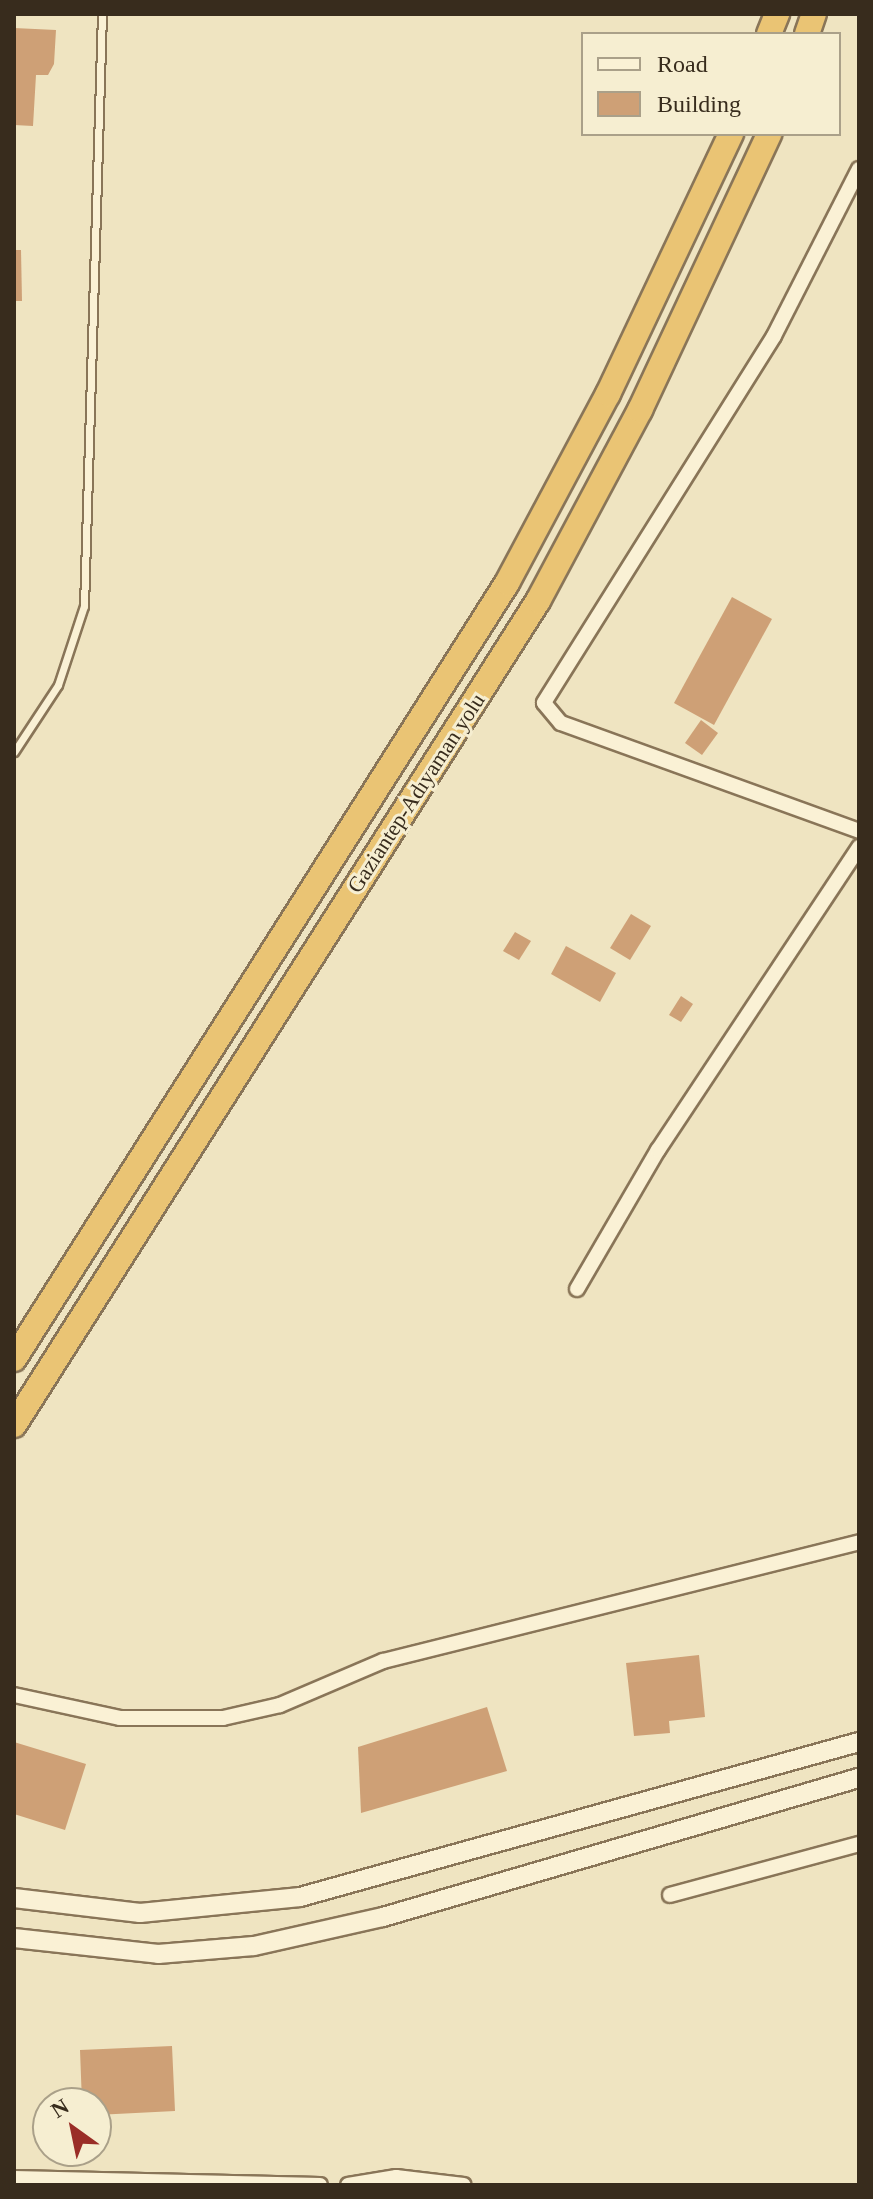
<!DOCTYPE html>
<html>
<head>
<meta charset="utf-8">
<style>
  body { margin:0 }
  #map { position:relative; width:873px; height:2199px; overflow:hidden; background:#efe4c1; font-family:Georgia,serif }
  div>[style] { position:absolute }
  .building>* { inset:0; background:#cea076 }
  .roads { filter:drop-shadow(2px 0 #897558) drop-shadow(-2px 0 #897558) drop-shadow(0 2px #897558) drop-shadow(0 -2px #897558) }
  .service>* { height:7px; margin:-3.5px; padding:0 3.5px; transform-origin:3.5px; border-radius:3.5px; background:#faf1d5 }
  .minor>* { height:14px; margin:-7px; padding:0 7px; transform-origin:7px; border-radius:7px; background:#faf1d5 }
  .tertiary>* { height:18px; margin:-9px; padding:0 9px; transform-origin:9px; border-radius:9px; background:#faf1d5 }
  .trunk>* { height:24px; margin:-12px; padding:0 12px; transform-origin:12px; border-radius:12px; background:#eac474 }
  span { translate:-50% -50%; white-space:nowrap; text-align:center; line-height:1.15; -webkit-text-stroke:6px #f6eed1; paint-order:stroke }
  .street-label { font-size:22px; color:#382c1d }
  .frame { position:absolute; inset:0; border:16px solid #382c1d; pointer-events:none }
  .legend { position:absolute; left:581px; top:32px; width:260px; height:104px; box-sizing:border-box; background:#f6eed1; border:2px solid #aaa089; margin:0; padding:10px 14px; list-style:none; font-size:24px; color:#382c1d }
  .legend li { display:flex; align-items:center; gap:16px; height:40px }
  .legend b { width:40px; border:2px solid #aaa089 }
  .north { position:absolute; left:32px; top:2087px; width:80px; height:80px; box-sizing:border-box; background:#f6eed1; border:2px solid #aaa089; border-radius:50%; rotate:327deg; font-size:22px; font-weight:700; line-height:32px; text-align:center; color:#382c1d }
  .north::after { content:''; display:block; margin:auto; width:28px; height:36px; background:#9a2d27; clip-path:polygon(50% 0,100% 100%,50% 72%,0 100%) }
</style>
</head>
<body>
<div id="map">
  <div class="building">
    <i style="clip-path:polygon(14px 28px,56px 30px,54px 64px,48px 75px,36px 75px,33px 126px,14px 125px)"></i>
    <i style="clip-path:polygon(14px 250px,21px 250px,22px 301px,14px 301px)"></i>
    <i style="clip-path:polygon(732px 597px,772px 619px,714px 725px,674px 703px)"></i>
    <i style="clip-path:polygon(701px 720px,718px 733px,702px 755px,685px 743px)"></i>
    <i style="clip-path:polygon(631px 914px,651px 926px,630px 960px,610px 948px)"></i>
    <i style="clip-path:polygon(515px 932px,531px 941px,519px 960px,503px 951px)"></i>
    <i style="clip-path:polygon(566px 946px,616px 973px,600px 1002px,551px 974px)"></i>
    <i style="clip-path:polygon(681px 996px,693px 1004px,681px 1022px,669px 1015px)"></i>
    <i style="clip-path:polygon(699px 1655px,705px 1717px,669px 1721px,670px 1733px,634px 1736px,626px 1663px)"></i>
    <i style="clip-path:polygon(487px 1707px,507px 1771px,361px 1813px,358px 1747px)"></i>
    <i style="clip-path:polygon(14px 1742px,86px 1764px,65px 1830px,14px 1814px)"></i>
    <i style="clip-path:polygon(172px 2046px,175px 2111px,96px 2115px,96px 2103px,82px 2103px,80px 2050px)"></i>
  </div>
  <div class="roads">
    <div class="service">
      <i style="left:14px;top:752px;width:80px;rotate:-56.7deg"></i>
      <i style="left:58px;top:685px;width:83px;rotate:-71.8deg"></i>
      <i style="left:84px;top:606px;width:592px;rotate:-88.26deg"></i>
    </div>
    <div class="minor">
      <i style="left:859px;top:169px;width:187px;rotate:117deg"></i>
      <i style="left:774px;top:336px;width:433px;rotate:122.1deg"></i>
      <i style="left:544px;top:703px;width:26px;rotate:50deg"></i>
      <i style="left:561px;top:723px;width:317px;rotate:19.9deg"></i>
      <i style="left:577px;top:1289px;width:161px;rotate:-59.8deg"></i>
      <i style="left:658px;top:1150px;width:364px;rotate:-56.4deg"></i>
      <i style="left:14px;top:1695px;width:108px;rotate:12.2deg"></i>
      <i style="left:120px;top:1718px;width:103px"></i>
      <i style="left:223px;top:1718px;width:58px;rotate:-12.8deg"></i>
      <i style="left:280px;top:1705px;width:112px;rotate:-23.1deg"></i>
      <i style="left:383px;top:1661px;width:491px;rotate:-14deg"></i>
      <i style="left:670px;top:1895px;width:196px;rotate:-15.1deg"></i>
      <i style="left:14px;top:2178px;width:306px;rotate:1.3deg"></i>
      <i style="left:348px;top:2185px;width:49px;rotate:-9.5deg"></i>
      <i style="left:396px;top:2177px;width:68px;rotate:6.7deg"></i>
    </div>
    <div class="tertiary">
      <i style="left:14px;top:1898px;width:127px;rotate:6.8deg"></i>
      <i style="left:140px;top:1913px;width:161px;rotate:-5.7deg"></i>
      <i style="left:300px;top:1897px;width:580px;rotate:-15.5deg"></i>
      <i style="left:14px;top:1938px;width:145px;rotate:6.3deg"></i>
      <i style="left:158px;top:1954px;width:96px;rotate:-4.8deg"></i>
      <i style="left:254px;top:1946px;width:132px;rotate:-12.7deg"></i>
      <i style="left:383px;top:1917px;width:496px;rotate:-16.3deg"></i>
    </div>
    <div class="trunk">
      <i style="left:769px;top:34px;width:22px;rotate:-68deg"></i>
      <i style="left:807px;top:34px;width:21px;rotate:-71deg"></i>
      <i style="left:14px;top:1359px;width:919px;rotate:-57.57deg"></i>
      <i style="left:507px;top:583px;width:214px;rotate:-61.9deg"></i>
      <i style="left:608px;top:394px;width:288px;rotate:-64.7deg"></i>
      <i style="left:14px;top:1425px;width:976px;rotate:-57.55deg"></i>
      <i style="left:538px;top:601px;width:217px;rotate:-61.9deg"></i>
      <i style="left:640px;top:410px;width:305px;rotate:-64.9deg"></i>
    </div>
  </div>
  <div class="street-label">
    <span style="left:416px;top:793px;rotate:-57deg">Gaziantep-Adıyaman yolu</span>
  </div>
  <div class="frame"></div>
  <ul class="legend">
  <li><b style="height:10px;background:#faf1d5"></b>Road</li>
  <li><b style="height:22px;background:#cea076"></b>Building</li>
  </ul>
  <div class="north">N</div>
</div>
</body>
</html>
